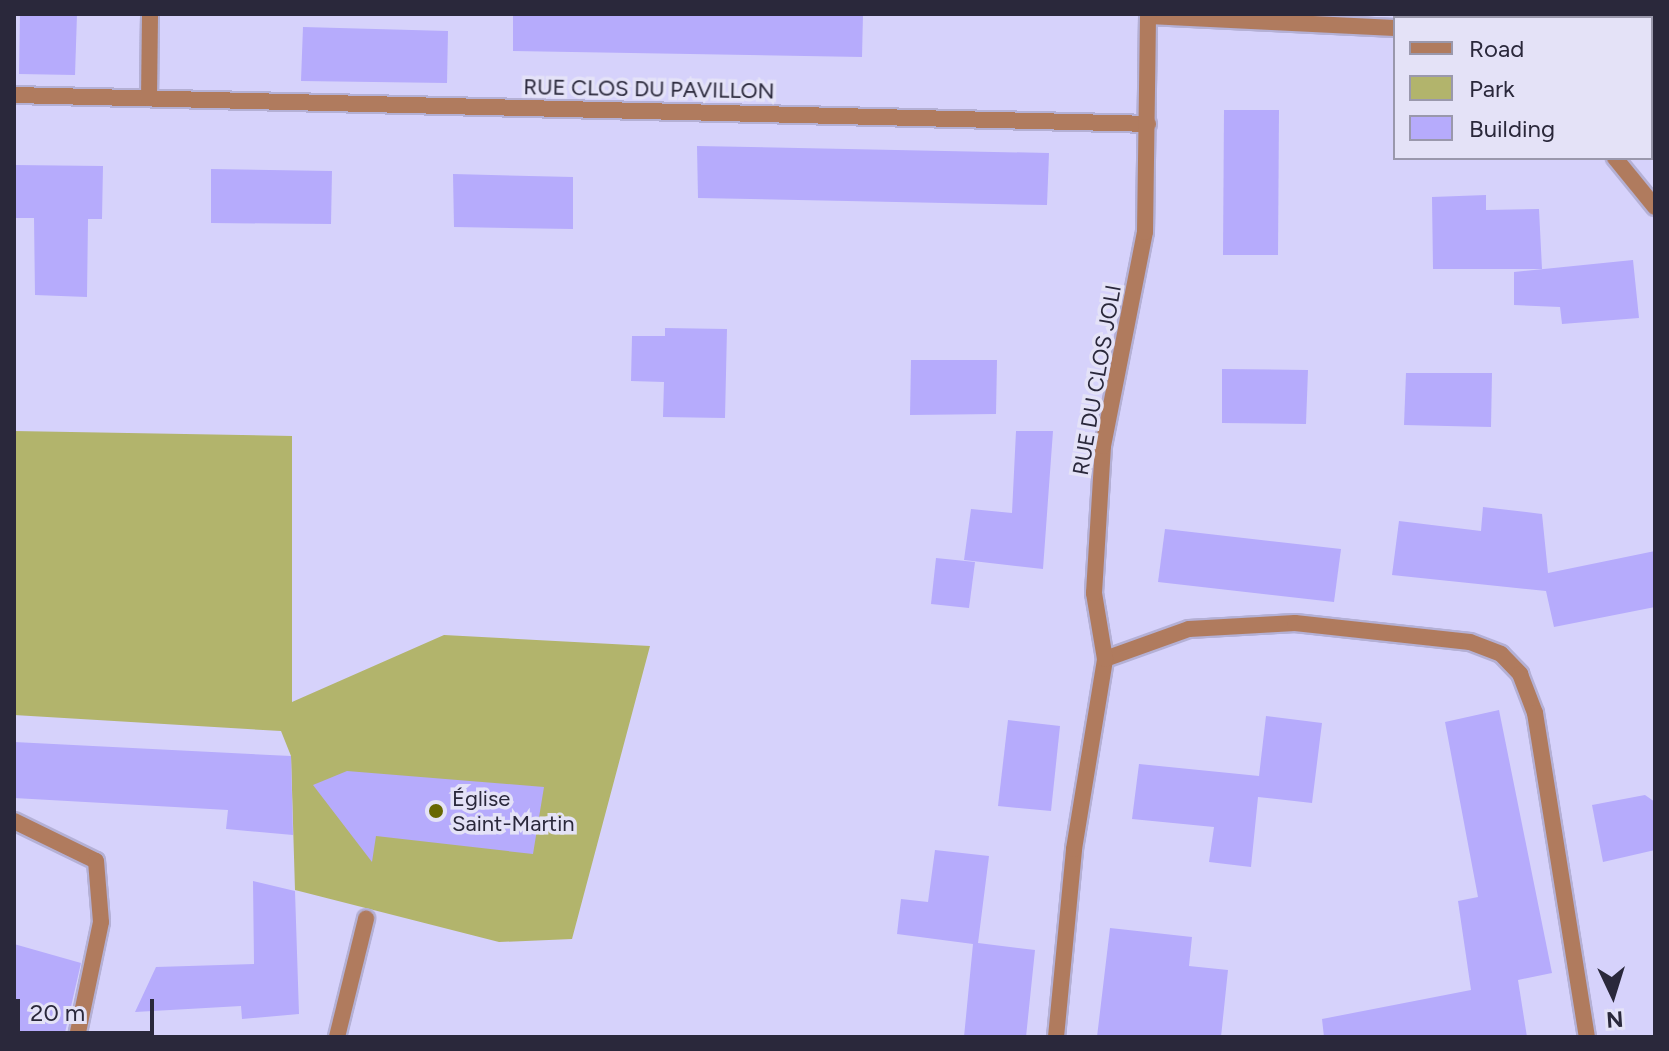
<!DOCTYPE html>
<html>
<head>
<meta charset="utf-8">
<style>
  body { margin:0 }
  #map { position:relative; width:1669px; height:1051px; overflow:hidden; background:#d6d2fb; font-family:Figtree,sans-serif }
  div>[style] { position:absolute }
  .green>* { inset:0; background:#b2b46c }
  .building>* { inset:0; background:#b6abfc }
  .roads { filter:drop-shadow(2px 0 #b4b0d5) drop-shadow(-2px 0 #b4b0d5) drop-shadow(0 2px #b4b0d5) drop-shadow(0 -2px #b4b0d5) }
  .service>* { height:16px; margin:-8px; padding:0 8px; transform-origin:8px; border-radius:8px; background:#b07b5e }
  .minor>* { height:16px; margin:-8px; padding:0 8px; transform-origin:8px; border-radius:8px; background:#b07b5e }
  .dots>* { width:22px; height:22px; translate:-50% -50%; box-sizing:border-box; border:4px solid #e4e2f7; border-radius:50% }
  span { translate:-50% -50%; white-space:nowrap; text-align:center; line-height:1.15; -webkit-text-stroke:7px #e4e2f7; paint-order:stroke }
  .street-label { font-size:22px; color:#2a283b }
  .poi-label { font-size:22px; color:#2a283b }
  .left { translate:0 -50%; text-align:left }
  .frame { position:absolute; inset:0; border:16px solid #2a283b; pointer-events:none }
  .legend { position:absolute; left:1393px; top:16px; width:260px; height:144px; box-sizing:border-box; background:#e4e2f7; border:2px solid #9a98ac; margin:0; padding:10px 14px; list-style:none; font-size:24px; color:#2a283b }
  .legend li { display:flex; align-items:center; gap:16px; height:40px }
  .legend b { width:40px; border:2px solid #9a98ac }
  .north { position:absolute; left:1573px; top:955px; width:80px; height:80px; -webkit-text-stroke:6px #e4e2f7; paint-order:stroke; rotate:176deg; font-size:22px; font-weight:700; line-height:32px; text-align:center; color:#2a283b }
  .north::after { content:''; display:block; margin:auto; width:28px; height:36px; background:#2a283b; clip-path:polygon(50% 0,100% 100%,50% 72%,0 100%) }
  .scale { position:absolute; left:16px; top:999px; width:138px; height:36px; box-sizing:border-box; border:4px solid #2a283b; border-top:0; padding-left:10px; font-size:24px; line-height:28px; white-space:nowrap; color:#2a283b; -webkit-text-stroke:6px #e4e2f7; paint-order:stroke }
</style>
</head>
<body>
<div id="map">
  <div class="green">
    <i style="clip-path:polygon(14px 431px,292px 436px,292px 702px,444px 635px,650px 646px,572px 939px,499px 942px,295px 890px,291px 756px,281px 731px,14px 715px)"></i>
  </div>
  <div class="building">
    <i style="clip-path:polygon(20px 14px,77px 14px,75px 75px,19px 74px)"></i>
    <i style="clip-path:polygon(513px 14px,863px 14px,862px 57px,513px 51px)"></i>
    <i style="clip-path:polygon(303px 27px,448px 31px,447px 83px,301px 81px)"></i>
    <i style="clip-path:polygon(1224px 110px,1279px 110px,1278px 255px,1223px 255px)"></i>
    <i style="clip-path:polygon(697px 146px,1049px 153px,1047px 205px,698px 198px)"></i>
    <i style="clip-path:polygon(14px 165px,103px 166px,102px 219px,88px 219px,87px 297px,35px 295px,34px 218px,14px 218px)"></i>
    <i style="clip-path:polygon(211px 169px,332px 171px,331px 224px,211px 223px)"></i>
    <i style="clip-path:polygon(453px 174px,573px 177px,573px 229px,454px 227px)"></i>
    <i style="clip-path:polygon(1486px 195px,1486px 210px,1539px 209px,1542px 269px,1433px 269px,1432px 197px)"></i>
    <i style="clip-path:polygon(1633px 260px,1639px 318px,1562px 324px,1560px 307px,1514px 305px,1514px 272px)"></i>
    <i style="clip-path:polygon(665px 328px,727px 329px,725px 418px,663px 417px,664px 382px,631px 381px,632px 336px,665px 336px)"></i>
    <i style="clip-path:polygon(911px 360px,997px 360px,996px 414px,910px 415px)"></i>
    <i style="clip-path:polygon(1222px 369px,1308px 370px,1306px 424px,1222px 423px)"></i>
    <i style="clip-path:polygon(1406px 373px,1492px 373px,1491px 427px,1404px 425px)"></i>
    <i style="clip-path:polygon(1016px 431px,1053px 431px,1043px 569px,964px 560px,971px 509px,1012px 513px)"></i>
    <i style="clip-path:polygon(1483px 507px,1542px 514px,1548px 573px,1655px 551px,1655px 607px,1554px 627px,1546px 591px,1392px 575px,1399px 521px,1481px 531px)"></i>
    <i style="clip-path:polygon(1165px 529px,1341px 549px,1334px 602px,1158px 582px)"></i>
    <i style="clip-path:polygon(936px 558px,975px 562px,969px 608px,931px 604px)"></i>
    <i style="clip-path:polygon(1499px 710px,1552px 973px,1518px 980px,1527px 1037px,1324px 1037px,1322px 1019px,1471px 990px,1458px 901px,1478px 897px,1445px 722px)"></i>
    <i style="clip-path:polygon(1266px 716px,1322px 723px,1312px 803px,1258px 797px,1251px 867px,1209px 862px,1214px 827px,1132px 819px,1139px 764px,1259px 776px)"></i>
    <i style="clip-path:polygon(1008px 720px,1060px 726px,1051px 811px,998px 806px)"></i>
    <i style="clip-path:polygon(14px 742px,291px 756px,293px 835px,226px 829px,228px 810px,14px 798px)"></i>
    <i style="clip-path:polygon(347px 771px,544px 787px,533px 854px,376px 836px,372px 862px,313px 785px)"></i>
    <i style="clip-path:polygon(1645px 795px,1655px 802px,1655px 850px,1603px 862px,1592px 805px)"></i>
    <i style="clip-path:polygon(935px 850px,989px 856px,978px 943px,1035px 950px,1026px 1037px,964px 1037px,973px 944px,897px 934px,901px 899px,928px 902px)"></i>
    <i style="clip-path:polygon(253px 881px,295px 891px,299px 1014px,242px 1019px,241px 1006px,135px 1012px,156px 967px,254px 964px)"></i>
    <i style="clip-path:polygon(1110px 928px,1192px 937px,1189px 966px,1228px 970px,1221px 1037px,1097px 1037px)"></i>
    <i style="clip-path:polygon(14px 944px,81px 963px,64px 1037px,14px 1037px)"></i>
  </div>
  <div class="roads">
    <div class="service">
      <i style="left:14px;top:821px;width:91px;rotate:26deg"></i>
      <i style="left:96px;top:861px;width:61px;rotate:85.3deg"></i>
      <i style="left:337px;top:1037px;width:122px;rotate:-76.2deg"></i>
    </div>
    <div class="minor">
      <i style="left:1468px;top:14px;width:4px;rotate:90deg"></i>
      <i style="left:1149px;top:16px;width:246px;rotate:2.8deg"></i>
      <i style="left:14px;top:95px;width:1134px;rotate:1.46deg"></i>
      <i style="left:149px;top:98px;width:84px;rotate:-89.3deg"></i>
      <i style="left:1615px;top:158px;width:63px;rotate:50.8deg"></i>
      <i style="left:1105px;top:659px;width:89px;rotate:-19.7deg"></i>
      <i style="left:1189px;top:629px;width:106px;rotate:-3.2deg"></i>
      <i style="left:1295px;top:623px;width:176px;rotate:6.2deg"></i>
      <i style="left:1470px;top:642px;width:33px;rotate:21deg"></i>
      <i style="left:1501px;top:654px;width:28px;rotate:46deg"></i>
      <i style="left:1520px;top:674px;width:42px;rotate:69deg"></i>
      <i style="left:1535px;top:713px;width:328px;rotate:80.9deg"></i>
      <i style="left:77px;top:1037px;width:117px;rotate:-78.2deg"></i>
      <i style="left:1056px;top:1037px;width:189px;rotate:-84.5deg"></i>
      <i style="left:1074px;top:849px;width:193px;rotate:-80.7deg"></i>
      <i style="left:1105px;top:659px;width:67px;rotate:-99.5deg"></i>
      <i style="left:1094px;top:593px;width:147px;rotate:-86.5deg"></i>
      <i style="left:1103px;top:446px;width:218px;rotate:-78.9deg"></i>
      <i style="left:1145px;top:232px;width:218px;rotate:-89.2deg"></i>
    </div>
  </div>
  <div class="dots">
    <i style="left:436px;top:811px;background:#676701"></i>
  </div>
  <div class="street-label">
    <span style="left:649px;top:89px;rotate:1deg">RUE CLOS DU PAVILLON</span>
    <span style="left:1097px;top:380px;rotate:-80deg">RUE DU CLOS JOLI</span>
  </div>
  <div class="poi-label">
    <span class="left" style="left:452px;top:811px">Église<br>Saint-Martin</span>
  </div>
  <div class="frame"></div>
  <ul class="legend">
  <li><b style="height:10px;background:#b07b5e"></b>Road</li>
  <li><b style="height:22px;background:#b2b46c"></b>Park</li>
  <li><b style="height:22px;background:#b6abfc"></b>Building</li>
  </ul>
  <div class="north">N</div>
  <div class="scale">20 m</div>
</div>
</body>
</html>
